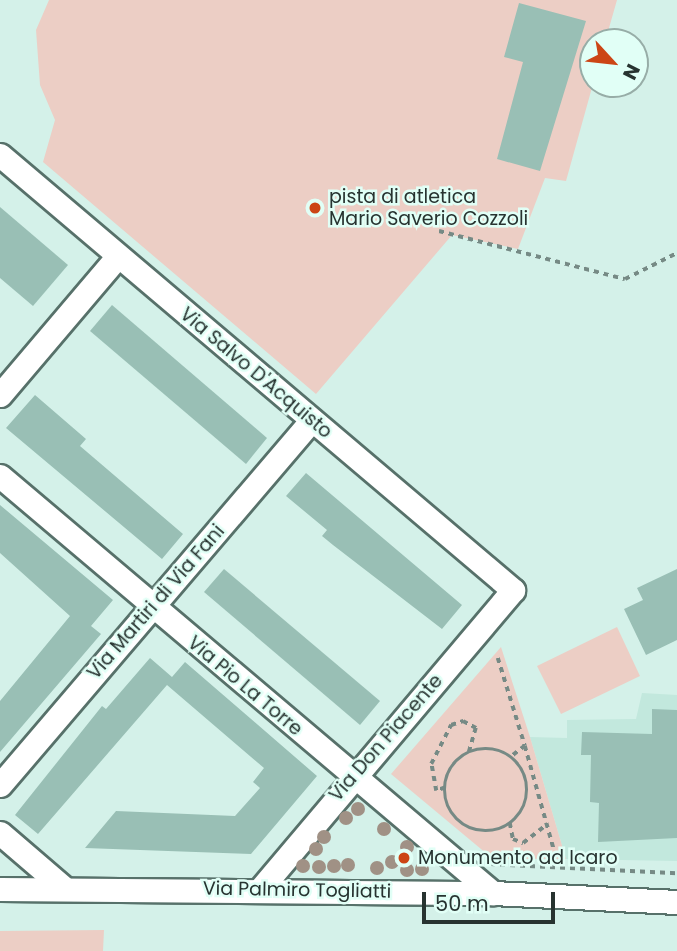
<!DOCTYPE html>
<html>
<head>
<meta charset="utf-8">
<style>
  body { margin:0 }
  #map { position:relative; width:677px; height:951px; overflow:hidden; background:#d4f1e9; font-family:Poppins,sans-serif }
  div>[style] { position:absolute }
  .built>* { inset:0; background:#c2e8dd }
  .green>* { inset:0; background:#eccec5 }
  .building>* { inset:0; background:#99bfb5 }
  .path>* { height:3.5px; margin-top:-1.75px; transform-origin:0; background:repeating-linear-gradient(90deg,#768a85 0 5px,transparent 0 10px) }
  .path>.ring { margin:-1.75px; padding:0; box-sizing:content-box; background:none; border:3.5px solid #768a85; border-radius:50% }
  .roads { filter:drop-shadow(2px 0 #57716a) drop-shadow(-2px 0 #57716a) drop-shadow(0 2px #57716a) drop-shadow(0 -2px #57716a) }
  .minor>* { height:23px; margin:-11.5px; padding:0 11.5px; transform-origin:11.5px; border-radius:11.5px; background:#fff }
  .trees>* { width:14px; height:14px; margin:-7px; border-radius:50%; background:#a09185 }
  .dots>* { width:19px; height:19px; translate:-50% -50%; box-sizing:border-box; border:4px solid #e1fff6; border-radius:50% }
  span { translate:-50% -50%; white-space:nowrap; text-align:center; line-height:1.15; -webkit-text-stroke:5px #e1fff6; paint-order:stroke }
  .poi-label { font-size:19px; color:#273330 }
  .left { translate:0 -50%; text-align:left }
  .street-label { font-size:19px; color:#273330 }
  .north { position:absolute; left:579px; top:28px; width:70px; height:70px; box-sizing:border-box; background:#e1fff6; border:2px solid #97ada7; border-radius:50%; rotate:117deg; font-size:19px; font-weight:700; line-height:28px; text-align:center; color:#273330 }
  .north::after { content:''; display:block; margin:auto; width:24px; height:32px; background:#cc4515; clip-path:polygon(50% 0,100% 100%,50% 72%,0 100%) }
  .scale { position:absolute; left:422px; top:892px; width:133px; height:32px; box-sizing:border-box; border:4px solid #273330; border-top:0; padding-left:9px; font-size:21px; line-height:24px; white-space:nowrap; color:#273330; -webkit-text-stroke:5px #e1fff6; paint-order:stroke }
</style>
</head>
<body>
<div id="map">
  <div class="built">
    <i style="clip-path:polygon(642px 693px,677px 695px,677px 861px,566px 859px,530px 737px,567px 738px,567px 720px,636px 719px)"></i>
  </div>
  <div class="green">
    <i style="clip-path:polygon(49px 0,617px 0,605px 42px,593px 42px,593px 84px,566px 181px,545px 178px,518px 249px,452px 235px,316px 394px,43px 162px,55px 120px,40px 85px,36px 30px)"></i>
    <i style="clip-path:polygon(617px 627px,640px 676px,561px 714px,537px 666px)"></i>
    <i style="clip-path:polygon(501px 647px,530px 737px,566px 859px,493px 859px,391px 774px)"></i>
    <i style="clip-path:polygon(104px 930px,103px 951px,0 951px,0 931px)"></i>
  </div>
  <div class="building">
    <i style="clip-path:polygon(519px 3px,586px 21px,540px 171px,497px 159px,523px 62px,504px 57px)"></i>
    <i style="clip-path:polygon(0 207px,68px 265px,33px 306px,0 278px)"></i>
    <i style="clip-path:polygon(112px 305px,267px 438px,246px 464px,90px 331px)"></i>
    <i style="clip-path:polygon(35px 395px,86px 439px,80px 446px,183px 534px,162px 559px,6px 428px)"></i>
    <i style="clip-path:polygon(306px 473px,462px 605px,442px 629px,333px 545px,322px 536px,327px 530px,286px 496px)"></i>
    <i style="clip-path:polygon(0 505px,113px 600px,91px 626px,101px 634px,0 752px,0 701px,70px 616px,0 553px)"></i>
    <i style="clip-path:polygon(224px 569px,380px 701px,360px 725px,204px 592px)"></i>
    <i style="clip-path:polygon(677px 569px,677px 640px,646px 655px,624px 609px,643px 600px,637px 588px)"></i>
    <i style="clip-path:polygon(150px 658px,172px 677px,185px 662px,317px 776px,251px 854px,85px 848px,116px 811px,235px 816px,260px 788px,253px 782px,264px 768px,167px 685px,38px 834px,15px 815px,102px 706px,106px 709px)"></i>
    <i style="clip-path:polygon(652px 709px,677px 710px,677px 838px,598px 842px,599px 803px,590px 802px,591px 755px,581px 755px,582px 732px,652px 734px)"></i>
  </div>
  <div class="path">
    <i style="left:439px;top:231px;width:192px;rotate:14.5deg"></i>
    <i style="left:625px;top:279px;width:58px;rotate:-26.6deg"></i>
    <i style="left:498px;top:658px;width:92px;rotate:72.9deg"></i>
    <i style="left:525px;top:746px;width:18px;rotate:142deg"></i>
    <i style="left:525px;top:746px;width:115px;rotate:74.4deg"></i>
    <i class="ring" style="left:445px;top:749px;width:78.5px;height:78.5px"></i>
    <i style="left:445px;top:788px;width:9px;rotate:162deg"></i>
    <i style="left:436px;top:791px;width:27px;rotate:-100deg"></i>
    <i style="left:431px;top:764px;width:44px;rotate:-62.9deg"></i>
    <i style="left:451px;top:725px;width:13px;rotate:-18deg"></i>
    <i style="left:463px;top:721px;width:15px;rotate:28deg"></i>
    <i style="left:476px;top:728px;width:25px;rotate:106deg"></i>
    <i style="left:510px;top:823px;width:16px;rotate:79deg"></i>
    <i style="left:513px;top:839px;width:11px;rotate:22deg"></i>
    <i style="left:523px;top:843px;width:31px;rotate:-38deg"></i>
    <i style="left:490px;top:864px;width:187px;rotate:2.8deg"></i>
  </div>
  <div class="roads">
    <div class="minor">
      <i style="left:0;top:155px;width:673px;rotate:40.3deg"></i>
      <i style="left:513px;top:590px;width:390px;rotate:130.2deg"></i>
      <i style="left:0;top:395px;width:182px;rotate:-49.7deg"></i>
      <i style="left:0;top:476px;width:646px;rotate:40.23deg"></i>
      <i style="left:0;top:785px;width:480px;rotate:-49.5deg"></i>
      <i style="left:0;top:833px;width:86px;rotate:40.7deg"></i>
      <i style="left:0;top:889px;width:493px;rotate:0.5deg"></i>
      <i style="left:493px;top:893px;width:184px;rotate:2.8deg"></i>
    </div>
  </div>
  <div class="trees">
    <i style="left:358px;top:809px"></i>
    <i style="left:346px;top:818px"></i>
    <i style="left:384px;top:829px"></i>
    <i style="left:324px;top:837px"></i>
    <i style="left:407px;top:847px"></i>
    <i style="left:316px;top:849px"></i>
    <i style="left:392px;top:862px"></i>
    <i style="left:348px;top:865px"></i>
    <i style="left:303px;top:866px"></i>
    <i style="left:334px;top:866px"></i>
    <i style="left:319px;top:867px"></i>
    <i style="left:377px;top:868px"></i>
    <i style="left:422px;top:869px"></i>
    <i style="left:407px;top:870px"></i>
  </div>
  <div class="dots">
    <i style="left:315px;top:208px;background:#cc4515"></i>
    <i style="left:404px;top:858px;background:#cc4515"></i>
  </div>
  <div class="poi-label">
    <span class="left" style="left:329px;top:208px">pista di atletica<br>Mario Saverio Cozzoli</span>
    <span class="left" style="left:418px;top:858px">Monumento ad Icaro</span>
  </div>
  <div class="street-label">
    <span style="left:256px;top:373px;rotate:40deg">Via Salvo D'Acquisto</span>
    <span style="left:156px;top:602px;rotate:-49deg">Via Martiri di Via Fani</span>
    <span style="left:245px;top:686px;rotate:40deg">Via Pio La Torre</span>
    <span style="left:386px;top:738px;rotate:-49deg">Via Don Piacente</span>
    <span style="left:297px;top:890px;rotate:1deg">Via Palmiro Togliatti</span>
  </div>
  <div class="north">N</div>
  <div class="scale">50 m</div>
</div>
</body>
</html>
